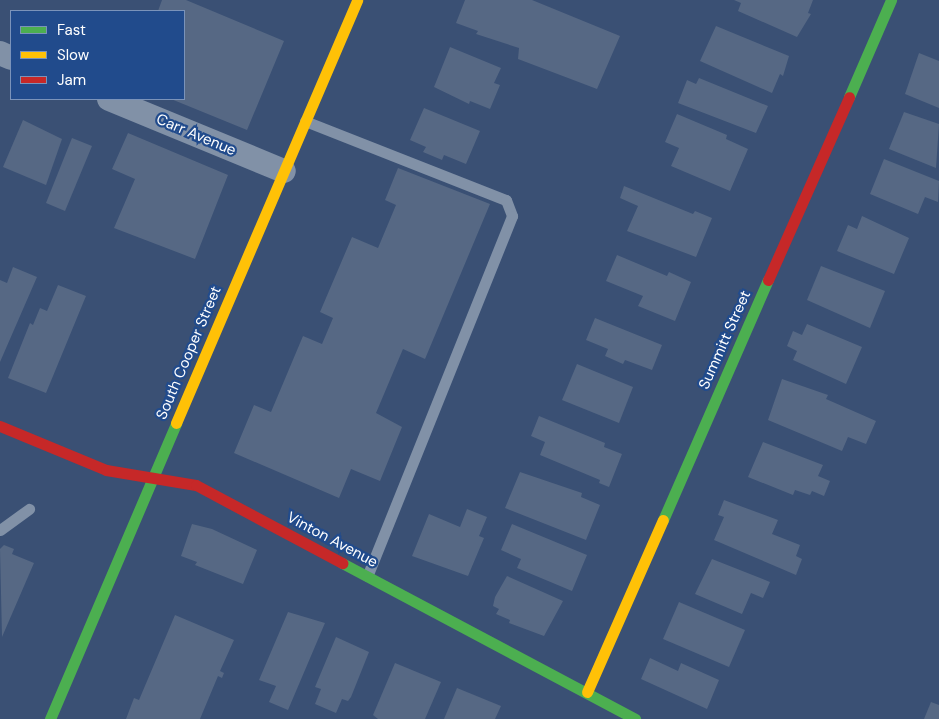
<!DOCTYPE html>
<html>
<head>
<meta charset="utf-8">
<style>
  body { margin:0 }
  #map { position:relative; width:939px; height:719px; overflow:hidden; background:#3a5074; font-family:"DM Sans",sans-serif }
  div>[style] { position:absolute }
  .building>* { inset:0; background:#566884 }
  .lane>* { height:11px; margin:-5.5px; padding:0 5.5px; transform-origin:5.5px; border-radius:5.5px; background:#8191a7 }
  .street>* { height:24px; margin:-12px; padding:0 12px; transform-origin:12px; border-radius:12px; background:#8191a7 }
  .fast>* { height:11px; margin:-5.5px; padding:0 5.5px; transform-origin:5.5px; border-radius:5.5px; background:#4caf50 }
  .slow>* { height:11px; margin:-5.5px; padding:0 5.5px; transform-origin:5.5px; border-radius:5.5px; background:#ffc107 }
  .jam>* { height:11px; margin:-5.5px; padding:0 5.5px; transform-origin:5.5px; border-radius:5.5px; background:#c62828 }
  span { translate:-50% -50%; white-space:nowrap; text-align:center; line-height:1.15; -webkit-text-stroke:4.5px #214b8c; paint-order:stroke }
  .street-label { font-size:15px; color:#fff }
  .legend { position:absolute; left:10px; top:10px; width:175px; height:90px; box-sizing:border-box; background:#214b8c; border:1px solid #7a93ba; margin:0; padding:6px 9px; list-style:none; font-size:15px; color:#fff }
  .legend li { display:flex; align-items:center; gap:10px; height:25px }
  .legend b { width:25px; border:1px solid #7a93ba }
</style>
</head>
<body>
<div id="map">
  <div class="building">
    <i style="clip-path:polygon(162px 0,186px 0,284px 41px,247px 130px,171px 99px,184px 99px,184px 11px,158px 11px)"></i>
    <i style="clip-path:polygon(465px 0,532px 0,620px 36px,597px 89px,518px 59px,519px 48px,476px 34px,478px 31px,456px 23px)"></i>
    <i style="clip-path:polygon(734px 0,813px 0,808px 13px,811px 14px,797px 37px,738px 11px,741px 3px)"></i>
    <i style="clip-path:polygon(716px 26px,789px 56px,783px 76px,780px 74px,772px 93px,700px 61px)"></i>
    <i style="clip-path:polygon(450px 47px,501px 68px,494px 83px,500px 85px,490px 109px,470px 101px,469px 104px,434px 87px)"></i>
    <i style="clip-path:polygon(919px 53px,939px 61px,939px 108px,905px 94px)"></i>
    <i style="clip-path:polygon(699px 78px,768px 106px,756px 133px,678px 103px,687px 80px,696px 84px)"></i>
    <i style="clip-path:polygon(424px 108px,480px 131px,466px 164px,444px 155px,442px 160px,423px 152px,426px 147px,410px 140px)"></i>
    <i style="clip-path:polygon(904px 112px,939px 124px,936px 168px,889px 149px)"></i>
    <i style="clip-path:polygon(677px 114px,727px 135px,726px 139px,748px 149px,730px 191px,671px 166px,679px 148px,665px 142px)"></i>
    <i style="clip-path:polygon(23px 120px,62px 139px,46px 185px,3px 167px)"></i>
    <i style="clip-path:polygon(128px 133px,228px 175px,195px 259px,114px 228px,135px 179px,112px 169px)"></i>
    <i style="clip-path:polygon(72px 138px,92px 146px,65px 211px,46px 203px)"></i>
    <i style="clip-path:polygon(884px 159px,939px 181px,938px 202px,925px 197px,918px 214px,870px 194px)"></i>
    <i style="clip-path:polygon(398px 168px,490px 204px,425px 359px,403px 349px,376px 413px,402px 427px,380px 481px,351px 469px,339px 498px,234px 453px,254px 405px,271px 412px,303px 336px,322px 344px,333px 318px,320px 312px,352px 237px,378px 248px,396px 205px,385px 200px)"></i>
    <i style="clip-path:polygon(624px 186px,693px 214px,695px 211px,712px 218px,696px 257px,627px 231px,638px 206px,620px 198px)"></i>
    <i style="clip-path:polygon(862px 216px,909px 238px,894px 274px,837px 251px,848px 225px,857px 229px)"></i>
    <i style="clip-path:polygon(617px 255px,667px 276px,669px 272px,691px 282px,675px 321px,638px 306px,643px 296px,606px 281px)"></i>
    <i style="clip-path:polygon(821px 266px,885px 291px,870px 328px,807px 300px)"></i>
    <i style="clip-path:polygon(13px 267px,37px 277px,0 362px,0 280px,7px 283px)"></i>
    <i style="clip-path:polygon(58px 285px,86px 296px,46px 393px,8px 378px,30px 323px,33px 325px,40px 308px,47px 311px)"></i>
    <i style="clip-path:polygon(595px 318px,662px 345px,652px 370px,625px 360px,623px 364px,605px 356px,608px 349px,586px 340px)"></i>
    <i style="clip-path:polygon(807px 324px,862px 347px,846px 384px,793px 360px,797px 351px,787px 346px,793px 331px,802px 335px)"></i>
    <i style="clip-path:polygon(577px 364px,633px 387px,619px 423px,562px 400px)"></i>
    <i style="clip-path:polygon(782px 379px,828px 395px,826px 399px,876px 421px,866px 444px,848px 437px,842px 451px,768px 420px)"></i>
    <i style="clip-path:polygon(539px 416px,605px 443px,604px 447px,622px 454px,609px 487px,599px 483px,600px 480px,540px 455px,545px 442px,531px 436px)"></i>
    <i style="clip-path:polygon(763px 442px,823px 465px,818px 476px,830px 481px,824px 496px,812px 491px,810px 495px,795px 490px,793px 495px,748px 477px)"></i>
    <i style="clip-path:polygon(520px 472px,582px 493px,581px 497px,600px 505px,586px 540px,505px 508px)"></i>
    <i style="clip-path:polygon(724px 500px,778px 520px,772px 534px,800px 545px,796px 556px,802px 559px,796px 575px,714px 540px,724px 517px,718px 515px)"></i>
    <i style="clip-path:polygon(467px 509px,487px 517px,479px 536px,484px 538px,468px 576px,412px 556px,429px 514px,460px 527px)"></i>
    <i style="clip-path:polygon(192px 524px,212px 529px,257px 550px,243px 584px,195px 565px,197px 562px,181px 556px)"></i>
    <i style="clip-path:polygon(512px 524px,587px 555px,572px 591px,517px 568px,521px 559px,501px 550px)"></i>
    <i style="clip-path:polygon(4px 545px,14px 549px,12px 554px,34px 563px,2px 637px,0 549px)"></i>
    <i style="clip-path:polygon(712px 559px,770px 582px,763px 598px,751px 593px,742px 614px,695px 594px)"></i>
    <i style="clip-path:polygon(507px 576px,563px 601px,544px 636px,509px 623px,510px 620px,496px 614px,499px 609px,493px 606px,495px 597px)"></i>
    <i style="clip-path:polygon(679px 602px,745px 630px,729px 667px,663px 639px)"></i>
    <i style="clip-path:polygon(288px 612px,325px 623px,288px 710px,269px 702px,276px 686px,259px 680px)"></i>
    <i style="clip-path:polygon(175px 615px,234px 640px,220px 671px,224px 673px,222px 678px,218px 676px,200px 719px,126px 719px,134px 698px,139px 700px)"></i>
    <i style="clip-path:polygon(336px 637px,369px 652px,351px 697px,348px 701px,342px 699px,336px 713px,315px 704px,321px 689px,315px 687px)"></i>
    <i style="clip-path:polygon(650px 658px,678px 671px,681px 663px,719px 680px,707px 709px,641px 679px)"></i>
    <i style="clip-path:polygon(395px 663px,441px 682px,425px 719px,378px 719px,373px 715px)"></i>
    <i style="clip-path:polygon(457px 688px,501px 706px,495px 719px,444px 719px)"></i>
    <i style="clip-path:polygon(931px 702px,939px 705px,939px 719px,924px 719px)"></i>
  </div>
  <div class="lane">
    <i style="left:305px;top:121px;width:216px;rotate:21.5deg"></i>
    <i style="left:506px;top:200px;width:17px;rotate:69deg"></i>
    <i style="left:512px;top:216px;width:388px;rotate:111.9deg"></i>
    <i style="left:0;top:530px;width:36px;rotate:-36deg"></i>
  </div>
  <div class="street">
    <i style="left:0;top:53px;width:12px;rotate:24deg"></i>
    <i style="left:109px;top:99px;width:189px;rotate:22.4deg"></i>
  </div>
  <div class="fast">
    <i style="left:849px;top:97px;width:106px;rotate:-66.6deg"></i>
    <i style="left:663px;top:520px;width:262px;rotate:-66.4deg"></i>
    <i style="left:342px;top:563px;width:332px;rotate:28deg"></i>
    <i style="left:50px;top:719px;width:322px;rotate:-66.9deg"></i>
  </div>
  <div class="slow">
    <i style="left:176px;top:423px;width:460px;rotate:-66.8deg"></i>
    <i style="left:587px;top:692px;width:188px;rotate:-66.2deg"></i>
  </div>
  <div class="jam">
    <i style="left:768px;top:280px;width:200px;rotate:-66.1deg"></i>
    <i style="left:0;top:426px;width:115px;rotate:22.5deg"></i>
    <i style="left:106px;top:470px;width:91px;rotate:9.5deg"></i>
    <i style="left:196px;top:485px;width:166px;rotate:28.1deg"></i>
  </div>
  <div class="street-label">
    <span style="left:196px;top:135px;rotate:23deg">Carr Avenue</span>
    <span style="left:725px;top:340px;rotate:-66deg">Summitt Street</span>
    <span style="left:189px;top:353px;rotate:-67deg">South Cooper Street</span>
    <span style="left:332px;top:540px;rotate:28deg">Vinton Avenue</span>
  </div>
  <ul class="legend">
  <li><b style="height:6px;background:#4caf50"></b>Fast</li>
  <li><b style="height:6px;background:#ffc107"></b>Slow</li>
  <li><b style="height:6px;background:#c62828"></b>Jam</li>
  </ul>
</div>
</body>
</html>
